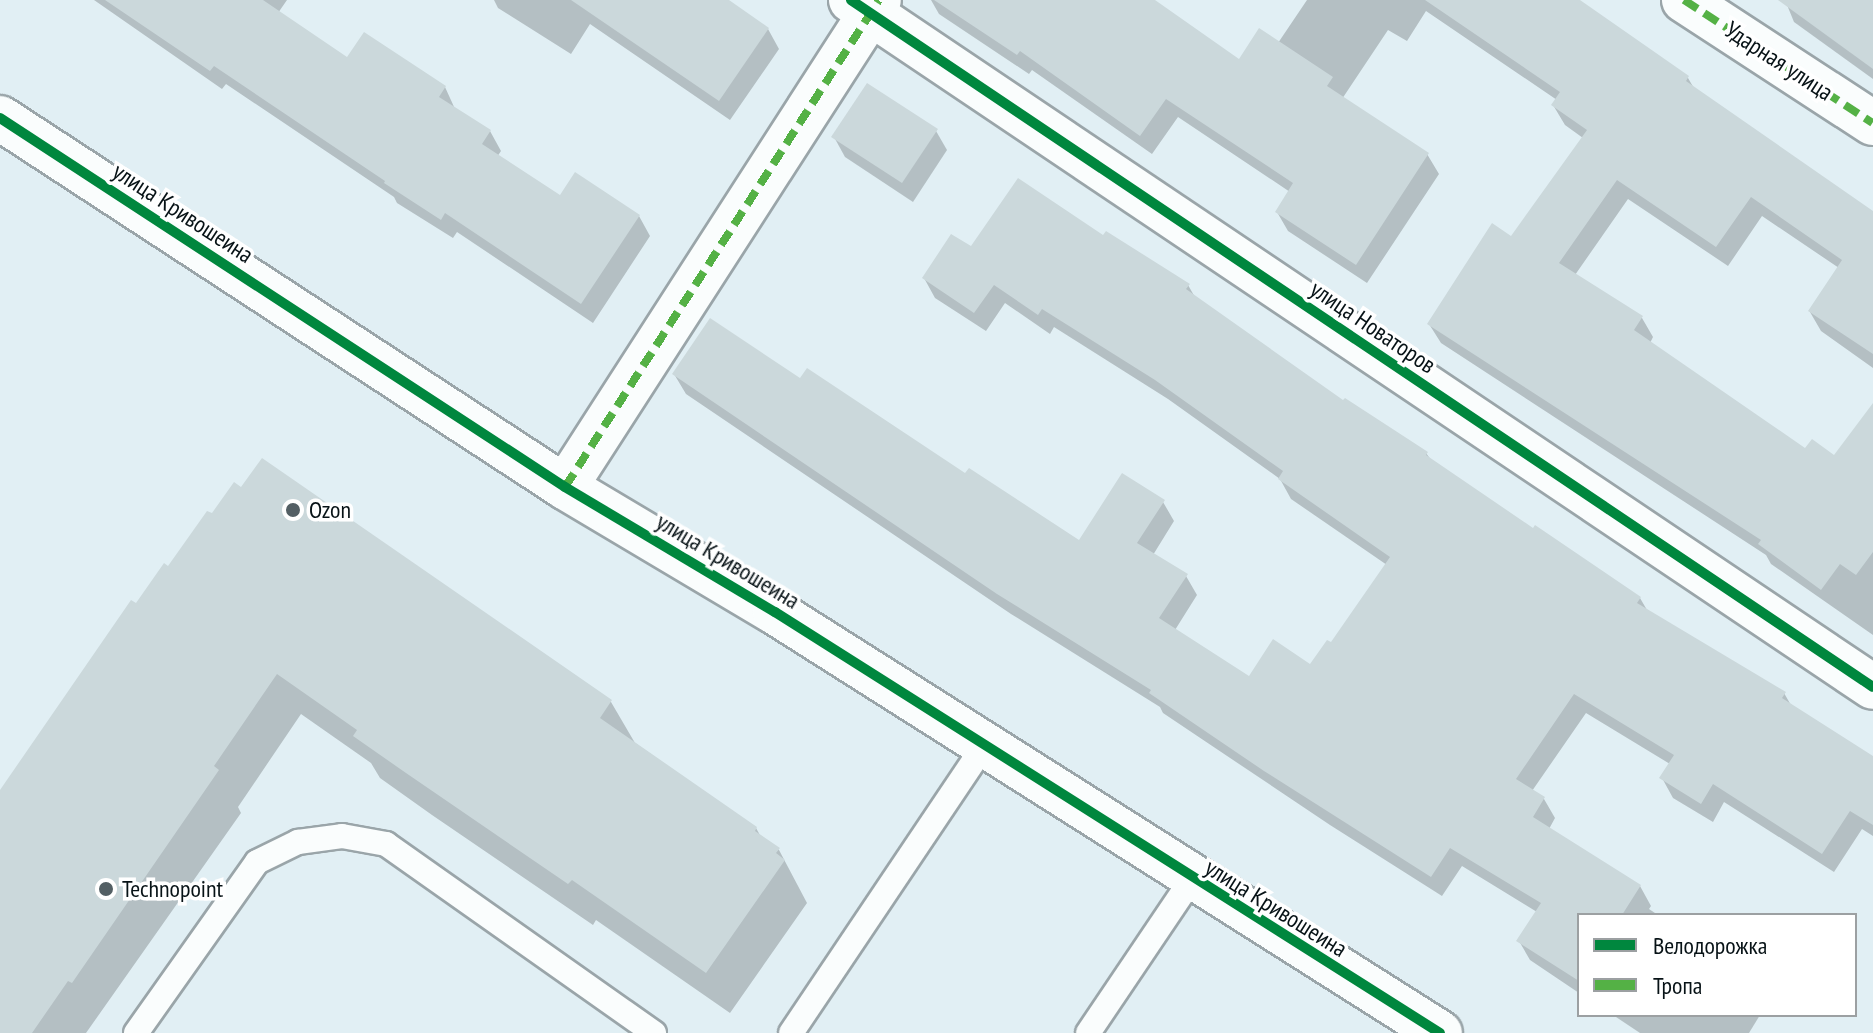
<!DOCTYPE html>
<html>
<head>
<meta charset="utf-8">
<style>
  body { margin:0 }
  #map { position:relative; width:1873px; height:1033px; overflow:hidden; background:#e1eff4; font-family:"PT Sans Narrow",sans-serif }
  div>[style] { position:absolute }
  .shadow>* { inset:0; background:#0003 }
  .building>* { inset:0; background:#cbd8db }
  .roads { filter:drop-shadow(2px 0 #9aa5a9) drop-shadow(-2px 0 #9aa5a9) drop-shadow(0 2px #9aa5a9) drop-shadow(0 -2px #9aa5a9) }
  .service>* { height:24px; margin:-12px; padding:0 12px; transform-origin:12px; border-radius:12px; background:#fafdfd }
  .minor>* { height:44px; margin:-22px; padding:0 22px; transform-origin:22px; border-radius:22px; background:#fafdfd }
  .quiet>* { height:8px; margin-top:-4px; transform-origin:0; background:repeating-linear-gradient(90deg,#54b145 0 16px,transparent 0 24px) }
  .cycleway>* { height:10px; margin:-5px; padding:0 5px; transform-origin:5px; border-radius:5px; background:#00873e }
  .dots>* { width:22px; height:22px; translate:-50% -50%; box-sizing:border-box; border:4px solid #fff; border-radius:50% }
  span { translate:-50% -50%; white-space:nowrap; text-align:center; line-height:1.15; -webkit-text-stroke:7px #fff; paint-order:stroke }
  .street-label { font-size:24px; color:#071216 }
  .poi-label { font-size:24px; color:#071216 }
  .left { translate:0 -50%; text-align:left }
  .legend { position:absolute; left:1577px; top:913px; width:280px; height:104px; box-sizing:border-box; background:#fff; border:2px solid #9ca0a2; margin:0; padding:10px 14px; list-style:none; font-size:24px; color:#071216 }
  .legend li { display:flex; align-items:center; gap:16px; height:40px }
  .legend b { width:40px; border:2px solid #9ca0a2 }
</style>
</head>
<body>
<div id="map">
  <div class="shadow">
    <i style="clip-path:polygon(94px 0,287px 0,278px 13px,348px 60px,445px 87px,455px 109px,490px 131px,501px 151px,497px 157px,560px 198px,639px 216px,650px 236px,593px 323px,457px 232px,453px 238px,397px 203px,394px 197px,226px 84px,222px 89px)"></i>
    <i style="clip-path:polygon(494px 0,726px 0,768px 29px,779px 49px,730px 120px,590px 24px,571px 54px,498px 8px)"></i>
    <i style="clip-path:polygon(931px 0,1147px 0,1239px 62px,1278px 43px,1307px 0,1569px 0,1688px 78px,1695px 90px,1873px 213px,1873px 368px,1821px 331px,1810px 312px,1839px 268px,1762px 216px,1728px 266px,1628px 199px,1575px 275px,1642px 318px,1653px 337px,1650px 343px,1806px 450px,1873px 487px,1873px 635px,1771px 564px,1766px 555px,1441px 343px,1429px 324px,1512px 238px,1583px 138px,1565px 125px,1553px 105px,1557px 100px,1426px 11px,1407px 41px,1388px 30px,1342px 99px,1427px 154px,1439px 174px,1367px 283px,1288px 231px,1277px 212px,1290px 192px,1178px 117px,1152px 154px,1032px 70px,1029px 74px,939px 14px)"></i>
    <i style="clip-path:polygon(1785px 0,1873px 0,1873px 79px,1794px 22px)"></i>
    <i style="clip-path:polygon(936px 131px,947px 150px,913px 202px,845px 157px,834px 137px)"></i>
    <i style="clip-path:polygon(1104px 237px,1188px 285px,1196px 299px,1344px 403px,1426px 453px,1431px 460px,1534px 530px,1640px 598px,1647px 610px,1784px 693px,1792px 707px,1873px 758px,1873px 836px,1862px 829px,1834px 872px,1724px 802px,1713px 822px,1673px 798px,1662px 778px,1670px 764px,1586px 713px,1532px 791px,1544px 799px,1555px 818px,1549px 829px,1640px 886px,1651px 906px,1649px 909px,1658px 915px,1579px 915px,1579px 993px,1530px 960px,1519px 941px,1537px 912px,1462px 866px,1442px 896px,1330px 825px,1163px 713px,1160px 707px,1011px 614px,686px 394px,674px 374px,800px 381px,1079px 543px,1163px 502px,1174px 521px,1153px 555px,1186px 576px,1197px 595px,1175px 630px,1249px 679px,1311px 667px,1332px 645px,1387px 565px,1291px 499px,1280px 479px,1168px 399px,1054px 327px,1050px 334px,1005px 303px,986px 331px,935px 298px,924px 278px,971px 249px)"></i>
    <i style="clip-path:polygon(132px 603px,611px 702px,635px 743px,756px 828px,761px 837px,779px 850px,807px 903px,730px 1013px,596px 920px,593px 925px,432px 815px,380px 778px,371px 763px,301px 714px,238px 807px,241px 813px,86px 1033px,0 1033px,0 794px)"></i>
    <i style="clip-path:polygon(1613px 1015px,1760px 1015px,1749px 1033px,1640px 1033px)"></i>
  </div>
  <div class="building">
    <i style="clip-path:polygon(105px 0,263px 0,347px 57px,364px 32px,446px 86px,439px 97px,491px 130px,482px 144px,560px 195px,575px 172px,640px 215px,581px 304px,445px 213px,441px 220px,384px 183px,385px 181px,214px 66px,210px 71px)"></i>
    <i style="clip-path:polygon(571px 0,729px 0,769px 28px,719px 101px)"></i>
    <i style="clip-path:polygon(934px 0,1155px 0,1239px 59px,1259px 28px,1333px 77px,1327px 86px,1429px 153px,1356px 265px,1275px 212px,1293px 183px,1166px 99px,1140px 136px,1020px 51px,1017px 55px)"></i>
    <i style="clip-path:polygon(1425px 0,1580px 0,1689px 76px,1686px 81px,1873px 211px,1873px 354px,1808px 311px,1842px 260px,1751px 197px,1716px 247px,1617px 180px,1559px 263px,1643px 316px,1634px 330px,1805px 448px,1812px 439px,1834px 455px,1873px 403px,1873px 552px,1856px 575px,1840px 564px,1821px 590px,1758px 544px,1761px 540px,1427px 324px,1492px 223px,1511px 236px,1587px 130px,1551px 105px,1560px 92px)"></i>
    <i style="clip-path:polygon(1778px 0,1873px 0,1873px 69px)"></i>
    <i style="clip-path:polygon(867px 83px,938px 129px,902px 183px,831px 137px)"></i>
    <i style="clip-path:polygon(1018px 178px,1103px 235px,1106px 231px,1190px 284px,1186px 289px,1343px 400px,1345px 398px,1428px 452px,1426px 455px,1533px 528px,1535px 525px,1641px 597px,1637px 603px,1786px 692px,1782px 698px,1873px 756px,1873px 825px,1850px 811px,1822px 854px,1713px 784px,1701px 804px,1659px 778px,1674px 755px,1574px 694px,1516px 779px,1545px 797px,1533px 817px,1641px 885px,1622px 915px,1579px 915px,1579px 981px,1516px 941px,1541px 903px,1450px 848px,1431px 877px,1264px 771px,1149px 693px,1151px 690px,997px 594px,672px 374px,710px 318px,800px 378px,807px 368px,965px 473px,969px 468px,1079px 540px,1122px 473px,1165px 500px,1137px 543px,1188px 574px,1159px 618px,1249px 676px,1273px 639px,1310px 664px,1327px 640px,1331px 642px,1390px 557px,1278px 479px,1283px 471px,1155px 380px,1042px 309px,1038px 315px,994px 285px,974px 313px,922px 278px,951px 234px,971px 246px)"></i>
    <i style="clip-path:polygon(262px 458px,612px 700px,600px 718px,757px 827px,755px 831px,780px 848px,776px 853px,785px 860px,706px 973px,572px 880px,568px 884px,406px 773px,353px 736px,357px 730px,277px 674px,214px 766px,219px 770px,72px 983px,68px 981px,32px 1033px,0 1033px,0 790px,131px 600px,136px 603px,164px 563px,168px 566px,207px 511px,212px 513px,234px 482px,241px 487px)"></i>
  </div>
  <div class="roads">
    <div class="service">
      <i style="left:136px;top:1033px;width:209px;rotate:-54.7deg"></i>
      <i style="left:257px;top:862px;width:46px;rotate:-26deg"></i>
      <i style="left:298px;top:842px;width:44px;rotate:-7.8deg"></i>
      <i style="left:342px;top:836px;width:45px;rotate:10.3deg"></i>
      <i style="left:386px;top:844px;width:328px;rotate:35.2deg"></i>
      <i style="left:791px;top:1033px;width:346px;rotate:-56.1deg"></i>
      <i style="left:1088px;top:1033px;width:186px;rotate:-56deg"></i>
    </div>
    <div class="minor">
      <i style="left:851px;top:0;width:1231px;rotate:33.91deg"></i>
      <i style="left:1684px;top:0;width:225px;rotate:33.1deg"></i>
      <i style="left:0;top:118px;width:675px;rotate:33.15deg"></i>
      <i style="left:565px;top:487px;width:244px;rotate:30.8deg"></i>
      <i style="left:775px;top:612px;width:787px;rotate:32.34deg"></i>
      <i style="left:565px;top:487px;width:579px;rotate:-57.19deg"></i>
    </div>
  </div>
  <div class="quiet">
    <i style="left:1684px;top:0;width:225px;rotate:33.1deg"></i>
    <i style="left:565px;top:487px;width:579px;rotate:-57.19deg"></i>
  </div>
  <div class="cycleway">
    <i style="left:851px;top:0;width:1231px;rotate:33.91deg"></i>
    <i style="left:0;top:118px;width:675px;rotate:33.15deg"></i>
    <i style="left:565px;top:487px;width:244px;rotate:30.8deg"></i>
    <i style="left:775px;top:612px;width:787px;rotate:32.34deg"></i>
  </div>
  <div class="dots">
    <i style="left:293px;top:510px;background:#535f64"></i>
    <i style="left:106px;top:889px;background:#535f64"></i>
  </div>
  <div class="street-label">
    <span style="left:1779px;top:61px;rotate:33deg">Ударная улица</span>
    <span style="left:183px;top:213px;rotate:33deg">улица Кривошеина</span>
    <span style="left:1373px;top:327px;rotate:34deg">улица Новаторов</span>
    <span style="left:728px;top:561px;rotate:31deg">улица Кривошеина</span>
    <span style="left:1276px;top:908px;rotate:32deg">улица Кривошеина</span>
  </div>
  <div class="poi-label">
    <span class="left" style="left:309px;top:510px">Ozon</span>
    <span class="left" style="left:122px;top:889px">Technopoint</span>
  </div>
  <ul class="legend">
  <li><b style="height:10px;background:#00873e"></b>Велодорожка</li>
  <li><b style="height:10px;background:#54b145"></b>Тропа</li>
  </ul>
</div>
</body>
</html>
